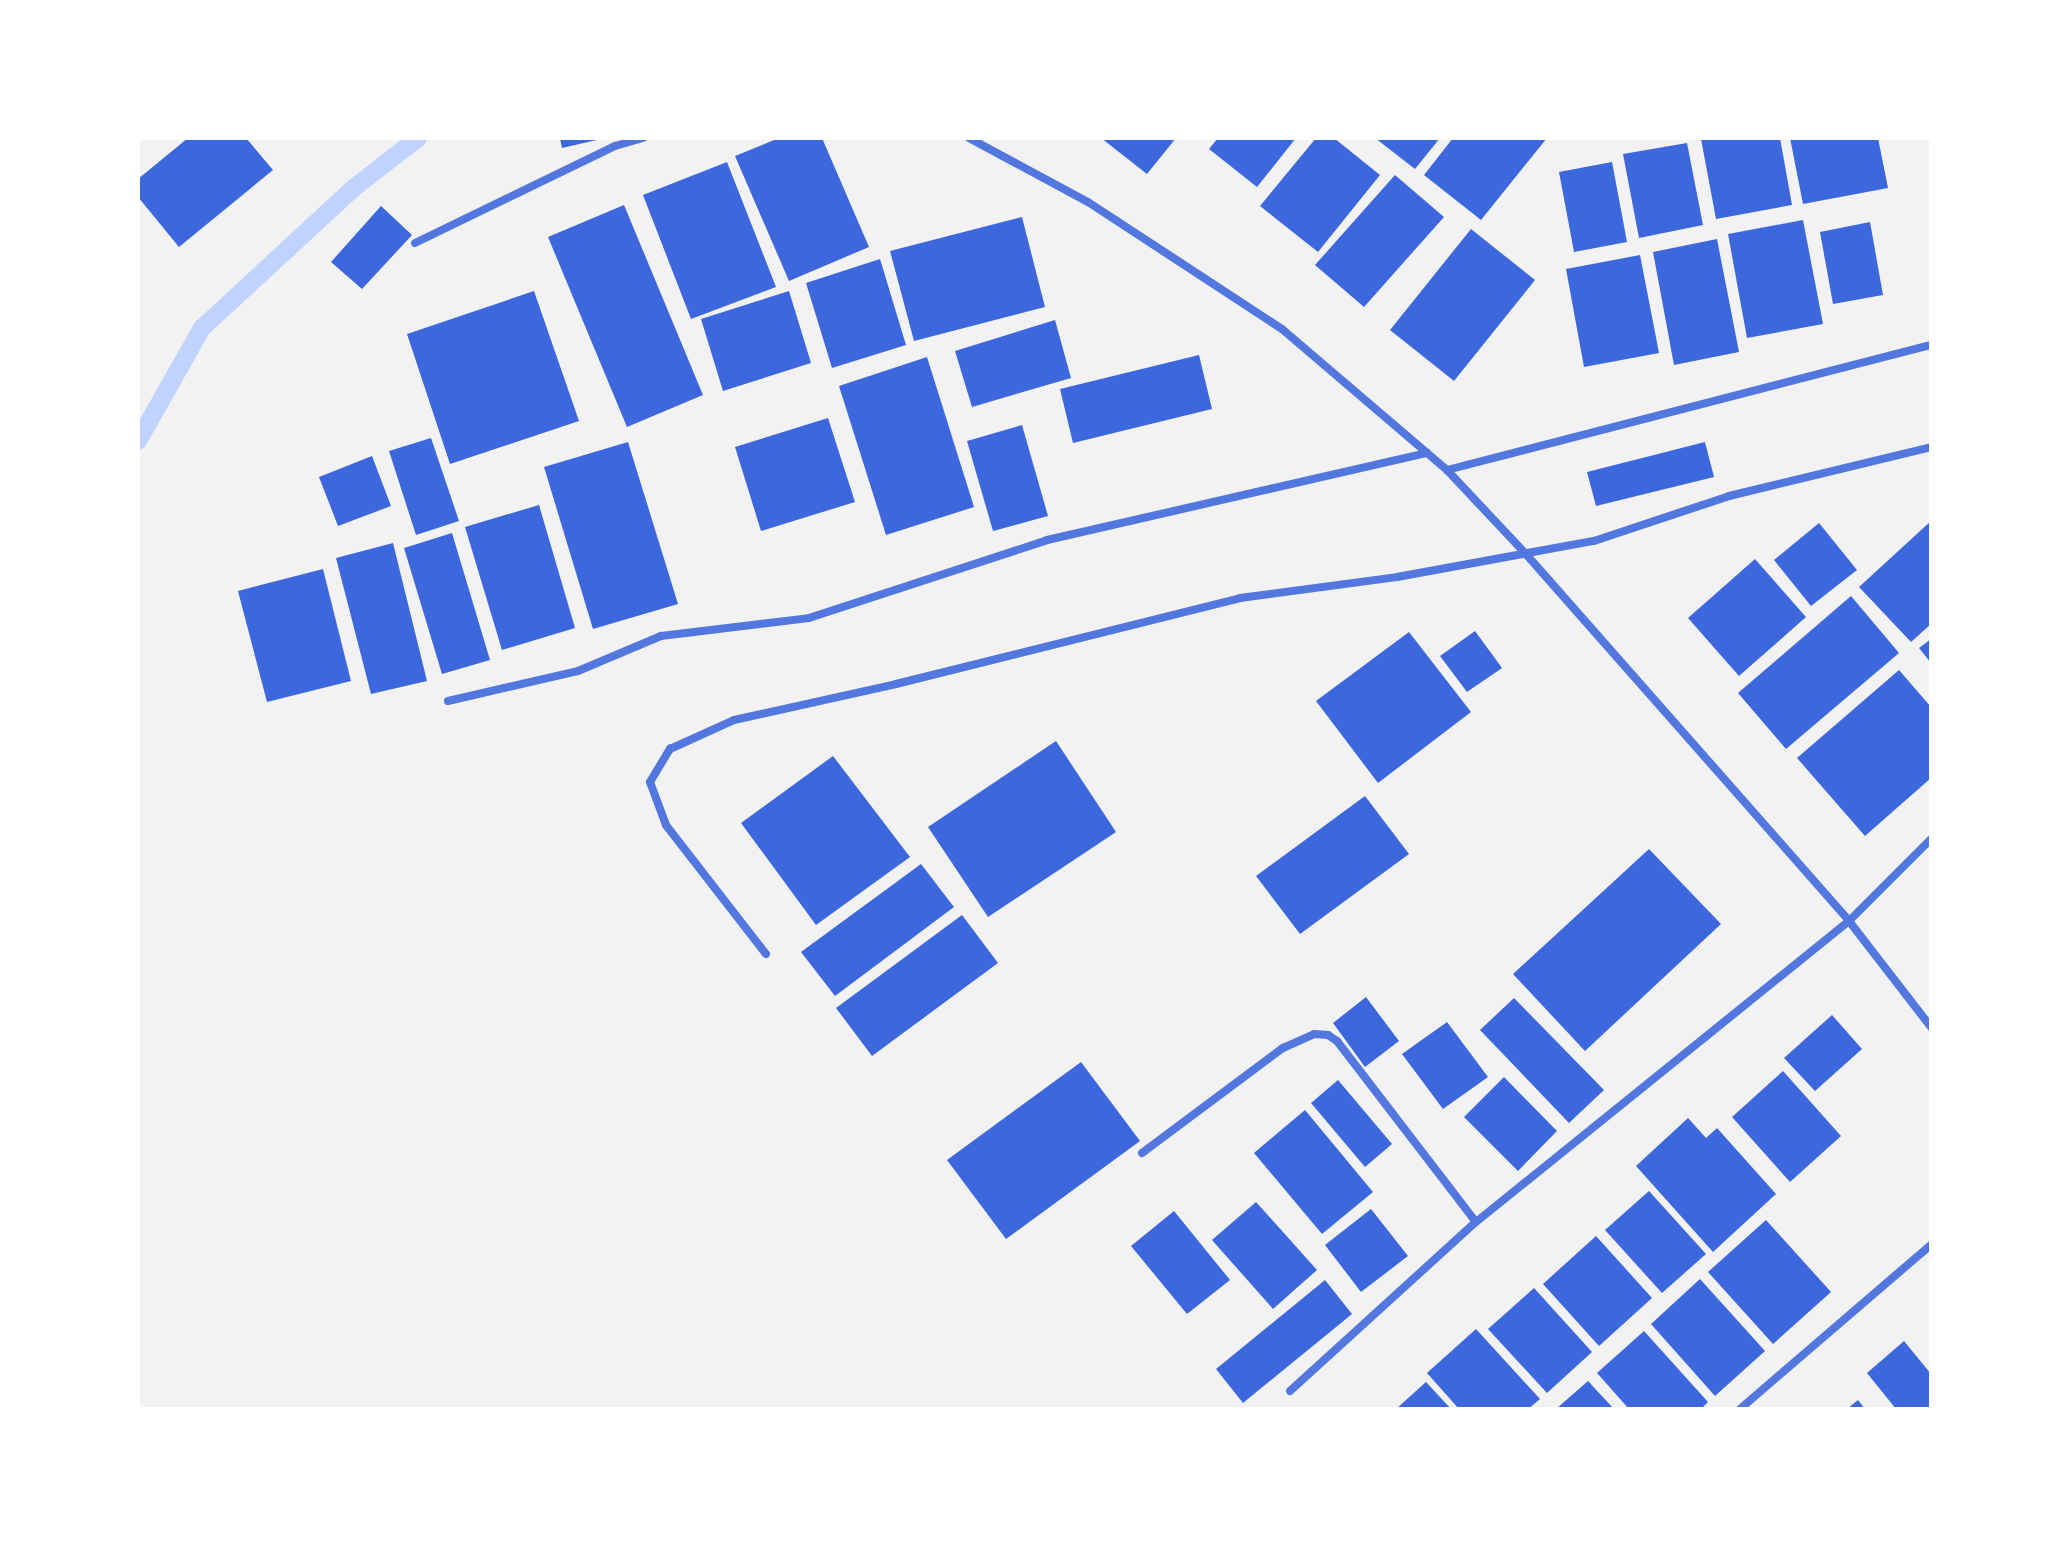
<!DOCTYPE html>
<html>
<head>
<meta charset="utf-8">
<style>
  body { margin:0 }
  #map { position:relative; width:2069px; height:1547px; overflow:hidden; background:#f2f2f2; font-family:"Alegreya Sans",sans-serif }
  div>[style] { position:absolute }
  .stream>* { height:18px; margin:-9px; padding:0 9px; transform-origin:9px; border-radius:9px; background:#bfd3fe }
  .building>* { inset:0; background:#3d67dc }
  .minor>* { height:8px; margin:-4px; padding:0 4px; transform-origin:4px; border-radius:4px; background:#5277de }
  span { translate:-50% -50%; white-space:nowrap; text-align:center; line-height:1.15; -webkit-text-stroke:6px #fff; paint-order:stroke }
  .frame { position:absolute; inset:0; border:140px solid #fff; pointer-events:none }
</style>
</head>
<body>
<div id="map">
  <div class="stream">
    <i style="left:138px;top:441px;width:130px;rotate:-60.5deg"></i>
    <i style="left:202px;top:328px;width:208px;rotate:-42.7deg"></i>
    <i style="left:355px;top:187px;width:80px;rotate:-37.9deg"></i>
  </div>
  <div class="building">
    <i style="clip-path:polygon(188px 138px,246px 138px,273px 170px,179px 247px,138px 197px,138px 179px)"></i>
    <i style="clip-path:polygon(560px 138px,601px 138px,601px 139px,562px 148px)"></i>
    <i style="clip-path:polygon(779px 138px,822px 138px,869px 247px,789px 281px,735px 156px)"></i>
    <i style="clip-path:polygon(1101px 138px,1176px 138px,1147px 174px)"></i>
    <i style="clip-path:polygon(1218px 138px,1296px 138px,1257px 187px,1209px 149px)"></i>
    <i style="clip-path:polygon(1316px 138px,1334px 138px,1380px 175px,1318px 252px,1260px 206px)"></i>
    <i style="clip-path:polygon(1375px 138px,1440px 138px,1415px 169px)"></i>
    <i style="clip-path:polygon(1453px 138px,1547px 138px,1481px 220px,1424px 175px)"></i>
    <i style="clip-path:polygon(1780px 138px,1792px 205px,1716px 219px,1701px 139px)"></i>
    <i style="clip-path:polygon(1790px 138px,1878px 138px,1888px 188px,1803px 204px)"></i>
    <i style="clip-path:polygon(1687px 143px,1703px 225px,1639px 238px,1623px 154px)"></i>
    <i style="clip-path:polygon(727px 162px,776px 287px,691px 319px,643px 195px)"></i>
    <i style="clip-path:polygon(1612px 162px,1627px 242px,1574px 252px,1559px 172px)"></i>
    <i style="clip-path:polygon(1395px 175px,1444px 217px,1364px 307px,1315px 265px)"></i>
    <i style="clip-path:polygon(624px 205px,703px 395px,627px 427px,548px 237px)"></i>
    <i style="clip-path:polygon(381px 206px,412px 235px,362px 289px,331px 262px)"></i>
    <i style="clip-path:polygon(1022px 217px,1045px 307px,914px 341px,890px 251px)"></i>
    <i style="clip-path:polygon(1803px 220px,1823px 324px,1747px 338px,1728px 234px)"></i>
    <i style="clip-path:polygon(1870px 222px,1883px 295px,1833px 304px,1820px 232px)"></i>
    <i style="clip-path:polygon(1471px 229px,1535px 280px,1454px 381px,1390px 330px)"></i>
    <i style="clip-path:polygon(1717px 239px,1739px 352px,1674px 365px,1653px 252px)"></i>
    <i style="clip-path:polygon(1640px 255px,1659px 353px,1584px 367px,1566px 269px)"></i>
    <i style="clip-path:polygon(880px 259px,906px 345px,832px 368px,806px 283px)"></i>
    <i style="clip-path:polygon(534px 291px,579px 421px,450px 464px,407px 334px)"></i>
    <i style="clip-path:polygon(789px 291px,811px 363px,723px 391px,701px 319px)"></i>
    <i style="clip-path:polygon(1055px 320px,1071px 378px,972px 407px,955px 351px)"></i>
    <i style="clip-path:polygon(1199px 355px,1212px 409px,1073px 443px,1060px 389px)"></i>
    <i style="clip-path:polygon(927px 357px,974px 507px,886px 535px,839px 386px)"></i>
    <i style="clip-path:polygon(828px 418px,855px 502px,761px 531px,735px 447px)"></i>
    <i style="clip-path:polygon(1022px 425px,1048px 516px,993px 531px,967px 441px)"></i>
    <i style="clip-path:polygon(431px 438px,459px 521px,416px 535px,389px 451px)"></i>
    <i style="clip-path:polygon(628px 442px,678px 604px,593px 629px,544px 467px)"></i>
    <i style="clip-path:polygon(1705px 442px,1714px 477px,1596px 506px,1587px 472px)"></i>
    <i style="clip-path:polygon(372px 456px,391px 506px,338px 526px,319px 477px)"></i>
    <i style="clip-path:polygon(539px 505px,575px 628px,502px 650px,465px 527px)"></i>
    <i style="clip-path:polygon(1931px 521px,1931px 624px,1911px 642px,1859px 587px)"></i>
    <i style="clip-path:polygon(1819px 523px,1857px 570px,1811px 606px,1774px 560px)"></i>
    <i style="clip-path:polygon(452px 533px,490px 660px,442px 674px,404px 548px)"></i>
    <i style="clip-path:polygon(393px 543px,427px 681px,371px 694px,336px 558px)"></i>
    <i style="clip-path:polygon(1755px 559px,1806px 617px,1739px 676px,1688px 618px)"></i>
    <i style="clip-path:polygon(323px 569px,351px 681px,267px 702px,238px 591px)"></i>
    <i style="clip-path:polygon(1851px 596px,1899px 653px,1786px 749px,1738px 693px)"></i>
    <i style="clip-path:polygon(1475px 631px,1502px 668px,1467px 692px,1440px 656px)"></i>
    <i style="clip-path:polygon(1409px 632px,1471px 712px,1378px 783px,1316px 701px)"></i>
    <i style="clip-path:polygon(1931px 639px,1931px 663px,1919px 648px)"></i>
    <i style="clip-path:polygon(1899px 670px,1931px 707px,1931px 778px,1865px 836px,1797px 758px)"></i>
    <i style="clip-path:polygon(1056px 741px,1116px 832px,988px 917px,928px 827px)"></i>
    <i style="clip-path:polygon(833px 756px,910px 857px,816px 925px,741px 823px)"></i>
    <i style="clip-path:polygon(1365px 796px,1409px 854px,1300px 934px,1256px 876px)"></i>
    <i style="clip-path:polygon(1649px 849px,1721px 924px,1585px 1051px,1513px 974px)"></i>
    <i style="clip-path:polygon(921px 864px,954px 907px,835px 996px,801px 952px)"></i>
    <i style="clip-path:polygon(962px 915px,998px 963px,872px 1056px,836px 1008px)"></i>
    <i style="clip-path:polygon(1366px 997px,1399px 1041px,1365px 1067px,1333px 1023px)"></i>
    <i style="clip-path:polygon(1514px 998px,1604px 1090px,1569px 1123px,1480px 1030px)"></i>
    <i style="clip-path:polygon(1832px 1015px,1862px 1049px,1815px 1091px,1784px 1058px)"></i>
    <i style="clip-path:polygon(1447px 1022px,1488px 1077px,1443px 1109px,1402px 1054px)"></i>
    <i style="clip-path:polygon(1081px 1062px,1140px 1141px,1006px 1239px,947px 1160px)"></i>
    <i style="clip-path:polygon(1783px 1071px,1841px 1136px,1790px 1182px,1732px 1117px)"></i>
    <i style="clip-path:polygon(1504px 1077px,1557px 1131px,1518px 1171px,1464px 1117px)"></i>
    <i style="clip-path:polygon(1338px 1080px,1392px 1144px,1365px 1167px,1311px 1103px)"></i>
    <i style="clip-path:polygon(1305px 1110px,1373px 1192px,1322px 1234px,1254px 1153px)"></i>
    <i style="clip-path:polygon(1688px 1118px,1706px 1138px,1717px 1128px,1776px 1194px,1713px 1252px,1636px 1166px)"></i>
    <i style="clip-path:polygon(1649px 1191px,1706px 1254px,1662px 1293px,1605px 1230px)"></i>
    <i style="clip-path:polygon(1256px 1202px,1317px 1270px,1273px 1309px,1212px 1240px)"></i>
    <i style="clip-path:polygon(1371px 1209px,1408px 1256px,1361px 1292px,1325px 1245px)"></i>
    <i style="clip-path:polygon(1174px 1211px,1230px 1280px,1187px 1314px,1131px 1246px)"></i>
    <i style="clip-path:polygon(1766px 1220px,1831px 1292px,1773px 1344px,1708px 1272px)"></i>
    <i style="clip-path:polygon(1596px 1236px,1652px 1298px,1599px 1346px,1543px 1284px)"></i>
    <i style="clip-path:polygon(1700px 1279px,1765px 1351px,1715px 1396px,1651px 1324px)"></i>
    <i style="clip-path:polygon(1325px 1280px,1352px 1314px,1243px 1403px,1216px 1369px)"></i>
    <i style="clip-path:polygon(1534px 1288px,1592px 1352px,1547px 1393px,1488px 1329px)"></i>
    <i style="clip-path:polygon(1476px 1329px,1540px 1399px,1528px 1409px,1459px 1409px,1427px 1373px)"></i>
    <i style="clip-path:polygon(1644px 1331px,1708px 1402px,1701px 1409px,1629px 1409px,1597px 1373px)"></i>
    <i style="clip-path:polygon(1904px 1341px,1931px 1374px,1931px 1409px,1896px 1409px,1867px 1373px)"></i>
    <i style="clip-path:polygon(1588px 1381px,1614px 1409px,1556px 1409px)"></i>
    <i style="clip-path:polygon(1426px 1382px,1451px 1409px,1396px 1409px)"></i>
    <i style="clip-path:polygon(1858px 1400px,1865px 1409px,1847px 1409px)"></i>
  </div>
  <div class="minor">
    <i style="left:969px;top:138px;width:135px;rotate:28.3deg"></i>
    <i style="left:1088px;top:202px;width:232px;rotate:33.2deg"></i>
    <i style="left:1282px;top:329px;width:217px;rotate:40.5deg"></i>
    <i style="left:1447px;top:470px;width:114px;rotate:46.8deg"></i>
    <i style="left:1525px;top:553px;width:490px;rotate:48.6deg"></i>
    <i style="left:1849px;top:921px;width:134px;rotate:52.3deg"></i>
    <i style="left:415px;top:243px;width:222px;rotate:-25.9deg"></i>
    <i style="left:615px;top:146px;width:29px;rotate:-16deg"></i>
    <i style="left:1447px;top:470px;width:500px;rotate:-14.5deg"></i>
    <i style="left:448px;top:701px;width:133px;rotate:-13deg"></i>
    <i style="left:578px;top:671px;width:90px;rotate:-22.9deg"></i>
    <i style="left:661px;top:636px;width:149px;rotate:-6.9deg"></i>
    <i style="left:809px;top:618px;width:250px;rotate:-18.1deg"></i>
    <i style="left:1047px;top:540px;width:390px;rotate:-12.9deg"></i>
    <i style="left:766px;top:954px;width:163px;rotate:-127.8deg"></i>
    <i style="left:666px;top:825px;width:46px;rotate:-110.4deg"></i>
    <i style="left:650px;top:782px;width:39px;rotate:-59deg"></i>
    <i style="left:670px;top:749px;width:70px;rotate:-24.4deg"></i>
    <i style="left:734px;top:720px;width:166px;rotate:-12.5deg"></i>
    <i style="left:896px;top:684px;width:355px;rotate:-14deg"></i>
    <i style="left:1240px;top:598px;width:158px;rotate:-7.6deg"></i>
    <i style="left:1397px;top:577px;width:200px;rotate:-10.4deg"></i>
    <i style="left:1594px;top:541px;width:142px;rotate:-18.4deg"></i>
    <i style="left:1729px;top:496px;width:208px;rotate:-13.6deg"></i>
    <i style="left:1142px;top:1153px;width:176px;rotate:-36.7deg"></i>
    <i style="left:1283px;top:1048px;width:34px;rotate:-24deg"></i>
    <i style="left:1314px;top:1034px;width:14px;rotate:4deg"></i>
    <i style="left:1328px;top:1035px;width:11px;rotate:34deg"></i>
    <i style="left:1337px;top:1041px;width:228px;rotate:52.5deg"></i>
    <i style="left:1290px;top:1391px;width:251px;rotate:-42.3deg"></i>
    <i style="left:1476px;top:1222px;width:479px;rotate:-38.9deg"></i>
    <i style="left:1849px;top:921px;width:116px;rotate:-45deg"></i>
    <i style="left:1740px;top:1409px;width:252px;rotate:-40.7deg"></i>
  </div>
  <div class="frame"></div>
</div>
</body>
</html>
